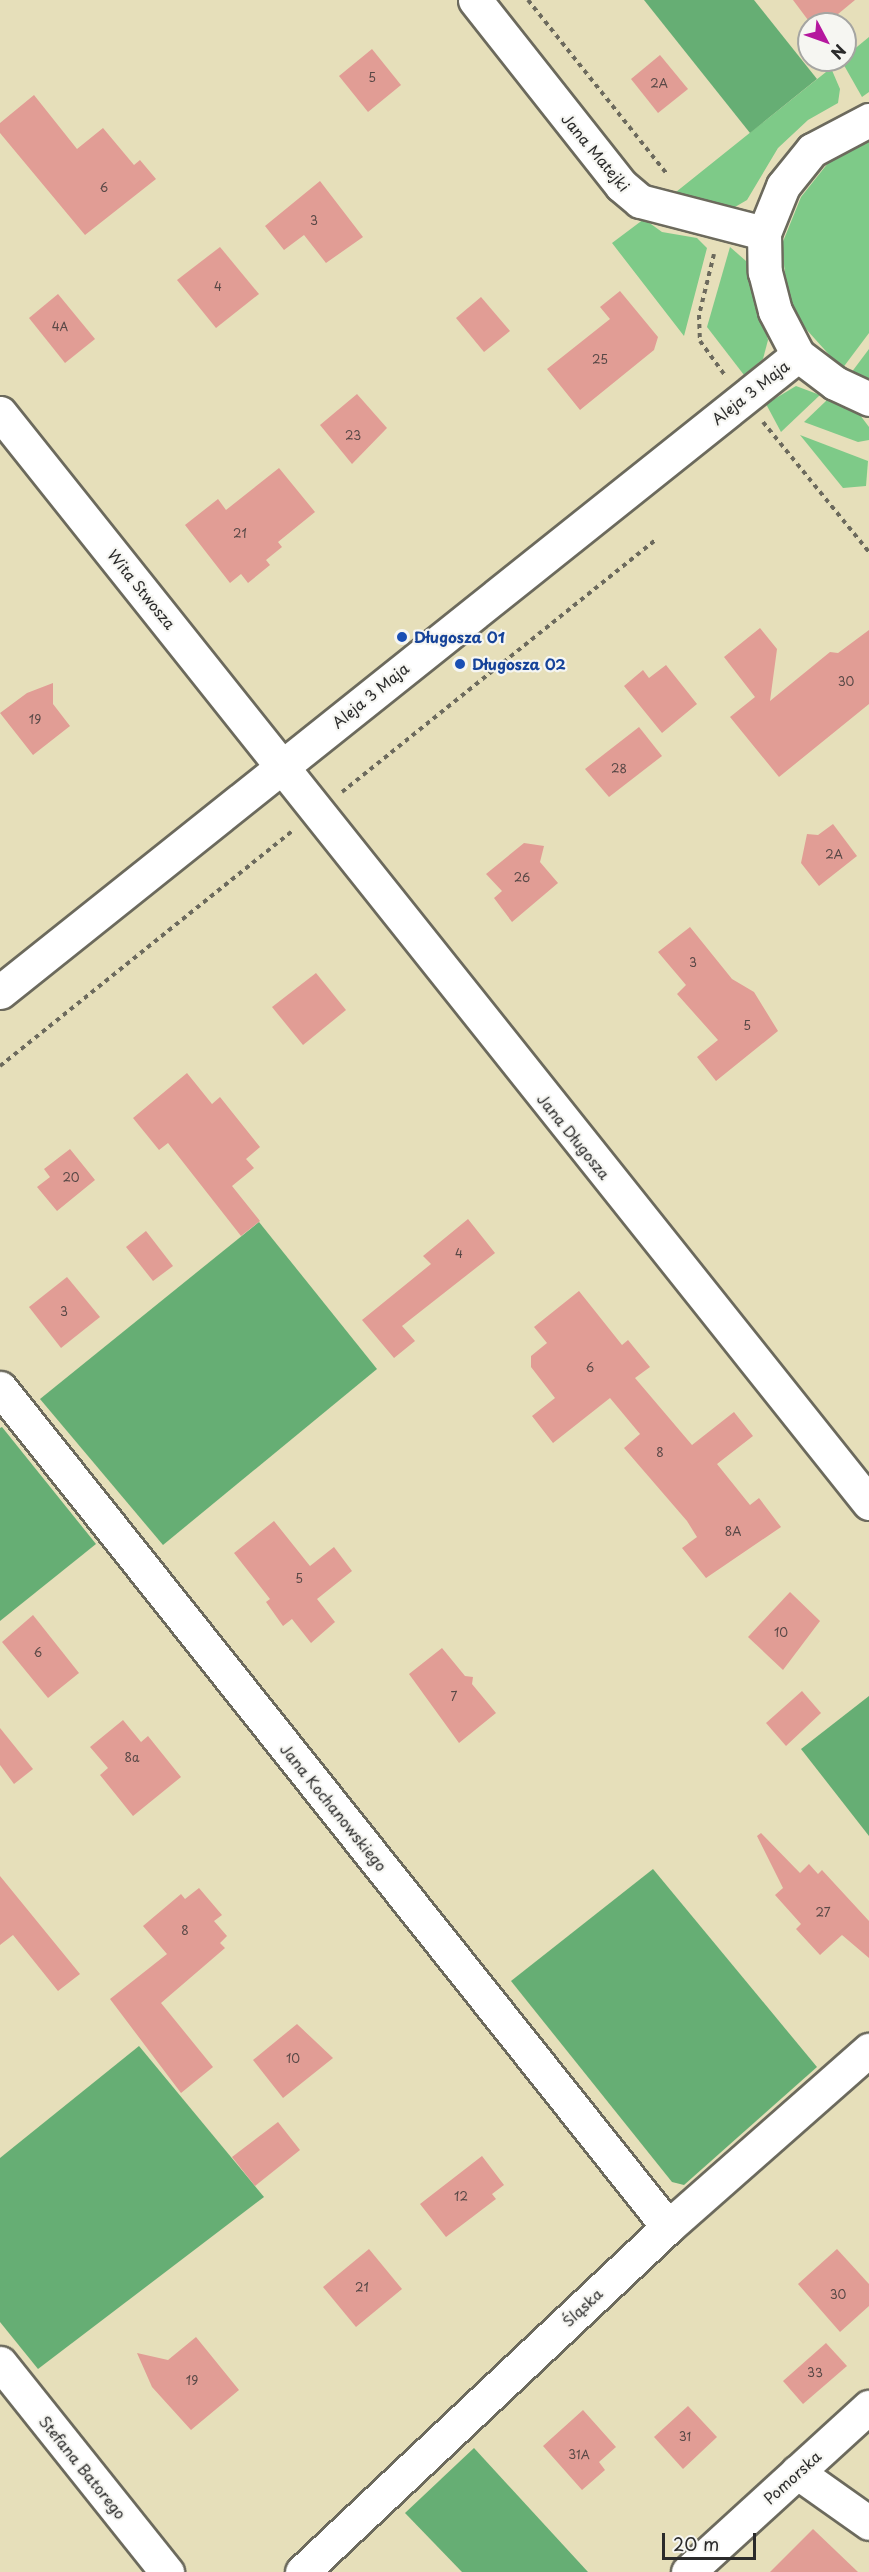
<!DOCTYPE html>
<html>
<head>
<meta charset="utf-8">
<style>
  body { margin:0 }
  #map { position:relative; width:869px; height:2572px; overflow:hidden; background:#e6dfba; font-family:"Playpen Sans",sans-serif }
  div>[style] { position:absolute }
  .green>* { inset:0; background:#7eca88 }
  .forest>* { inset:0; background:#66ae74 }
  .building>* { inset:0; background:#e19d95 }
  .path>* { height:4px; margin-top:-2px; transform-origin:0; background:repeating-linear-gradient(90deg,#6c6a5d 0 4.5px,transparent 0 9px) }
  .roads { filter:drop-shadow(2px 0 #6c6a5d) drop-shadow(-2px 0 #6c6a5d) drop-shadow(0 2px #6c6a5d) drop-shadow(0 -2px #6c6a5d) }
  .minor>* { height:33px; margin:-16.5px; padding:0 16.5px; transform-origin:16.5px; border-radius:16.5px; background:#fff }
  .dots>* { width:16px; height:16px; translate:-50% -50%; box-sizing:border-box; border:3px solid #f6f6f2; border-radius:50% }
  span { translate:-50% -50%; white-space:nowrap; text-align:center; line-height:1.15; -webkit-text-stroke:4.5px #f6f6f2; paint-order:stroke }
  .number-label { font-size:12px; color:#584846 }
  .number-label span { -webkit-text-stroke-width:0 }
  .street-label { font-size:15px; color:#2b2b2b }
  .transit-label { font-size:15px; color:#164399; font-weight:700 }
  .left { translate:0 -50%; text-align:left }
  .north { position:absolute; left:797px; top:12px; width:60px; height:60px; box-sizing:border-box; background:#f6f6f2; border:2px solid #a5a5a2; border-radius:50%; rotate:131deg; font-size:16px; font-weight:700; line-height:24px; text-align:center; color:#2b2b2b }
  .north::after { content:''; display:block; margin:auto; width:21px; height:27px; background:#b5179e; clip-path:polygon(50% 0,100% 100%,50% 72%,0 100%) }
  .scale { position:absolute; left:662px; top:2533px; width:94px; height:27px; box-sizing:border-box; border:3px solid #2b2b2b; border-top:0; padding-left:8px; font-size:18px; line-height:21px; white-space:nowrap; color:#2b2b2b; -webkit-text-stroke:4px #f6f6f2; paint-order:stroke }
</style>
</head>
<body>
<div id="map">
  <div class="green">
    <i style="clip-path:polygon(869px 37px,869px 92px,862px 97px,841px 60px)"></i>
    <i style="clip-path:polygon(831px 68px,840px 89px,838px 103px,808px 120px,778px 148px,747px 200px,735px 207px,676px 192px)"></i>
    <i style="clip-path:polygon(869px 139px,869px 333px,842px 369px,797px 319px,787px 295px,782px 244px,801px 197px,832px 158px)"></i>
    <i style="clip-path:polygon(644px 219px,662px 232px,697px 238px,707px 248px,684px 336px,612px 243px)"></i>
    <i style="clip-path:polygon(730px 247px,746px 261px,768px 340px,763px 359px,744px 375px,707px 327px)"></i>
    <i style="clip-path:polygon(869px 349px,869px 381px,851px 373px)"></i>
    <i style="clip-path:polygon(796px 386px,820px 395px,781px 432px,766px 404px)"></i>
    <i style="clip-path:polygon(827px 400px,860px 415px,869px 427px,869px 440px,858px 442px,804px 422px)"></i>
    <i style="clip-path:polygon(800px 435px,868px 461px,866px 486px,843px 488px)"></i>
  </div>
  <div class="forest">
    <i style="clip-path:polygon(644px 0,754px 0,817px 79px,750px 133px)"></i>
    <i style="clip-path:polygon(259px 1222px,377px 1369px,163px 1545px,40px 1399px)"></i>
    <i style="clip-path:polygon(2px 1427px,96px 1544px,0 1621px,0 1428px)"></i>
    <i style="clip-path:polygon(869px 1696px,869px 1836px,801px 1749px)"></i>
    <i style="clip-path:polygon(653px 1869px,817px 2067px,684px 2185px,672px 2182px,511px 1981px)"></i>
    <i style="clip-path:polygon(139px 2046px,264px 2197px,38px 2369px,0 2322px,0 2158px)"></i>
    <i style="clip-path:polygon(474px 2448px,588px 2572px,462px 2572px,405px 2513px)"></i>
  </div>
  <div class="building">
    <i style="clip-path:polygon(793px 0,855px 0,826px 24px,811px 24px)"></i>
    <i style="clip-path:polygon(372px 49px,401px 85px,368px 112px,339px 76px)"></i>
    <i style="clip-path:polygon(660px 55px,688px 89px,658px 113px,631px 79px)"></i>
    <i style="clip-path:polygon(34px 95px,77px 149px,103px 128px,134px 165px,140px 160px,156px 179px,85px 235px,0 133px,0 123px)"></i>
    <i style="clip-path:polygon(320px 181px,363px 237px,326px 263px,304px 235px,284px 250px,265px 226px)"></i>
    <i style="clip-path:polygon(220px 247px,259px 294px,216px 328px,177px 280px)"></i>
    <i style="clip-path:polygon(620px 291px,658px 337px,654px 350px,580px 410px,547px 369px,610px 319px,600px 307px)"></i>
    <i style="clip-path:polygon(58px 294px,95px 339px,65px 363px,29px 318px)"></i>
    <i style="clip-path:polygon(481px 297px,510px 331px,484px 352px,456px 318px)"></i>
    <i style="clip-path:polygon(357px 394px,387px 428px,352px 464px,320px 425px)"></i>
    <i style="clip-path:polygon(279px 468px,315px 512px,278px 542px,282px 547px,266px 560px,270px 565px,248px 583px,241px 574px,230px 583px,185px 525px,218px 499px,226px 510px)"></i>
    <i style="clip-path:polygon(760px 628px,777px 649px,770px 701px,830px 652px,838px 653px,869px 630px,869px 704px,779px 777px,730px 717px,755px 697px,724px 657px)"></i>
    <i style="clip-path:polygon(666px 665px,697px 704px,662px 733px,624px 686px,643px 670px,649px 678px)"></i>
    <i style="clip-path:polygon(53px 683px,53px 704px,70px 726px,33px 755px,0 713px,27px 693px)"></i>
    <i style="clip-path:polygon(639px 727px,662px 756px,609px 797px,585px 769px)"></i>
    <i style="clip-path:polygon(833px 824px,857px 856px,819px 886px,801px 863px,807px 834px,818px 835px)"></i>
    <i style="clip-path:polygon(524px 843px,544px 846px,540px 862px,558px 883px,512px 922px,494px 898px,502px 891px,486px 874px)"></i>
    <i style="clip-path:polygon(690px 927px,732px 979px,754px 992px,778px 1031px,716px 1081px,697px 1057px,718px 1040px,677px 994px,686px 985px,658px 952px)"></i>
    <i style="clip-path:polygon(316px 973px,346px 1010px,303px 1045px,272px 1007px)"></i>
    <i style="clip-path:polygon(187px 1073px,212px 1104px,220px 1097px,260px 1147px,246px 1159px,254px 1168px,232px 1186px,260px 1221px,241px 1236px,168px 1143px,159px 1150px,133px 1118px)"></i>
    <i style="clip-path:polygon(70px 1149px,95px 1180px,57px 1211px,37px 1187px,50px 1177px,44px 1169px)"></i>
    <i style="clip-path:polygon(468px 1219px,495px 1253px,402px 1326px,415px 1341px,394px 1358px,362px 1320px,431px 1264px,423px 1256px)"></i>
    <i style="clip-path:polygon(146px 1231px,173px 1266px,153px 1281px,126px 1247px)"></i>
    <i style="clip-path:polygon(67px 1277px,100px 1317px,61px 1348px,29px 1307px)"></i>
    <i style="clip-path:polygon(579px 1291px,622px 1345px,628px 1340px,650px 1367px,635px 1378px,692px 1445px,734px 1412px,753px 1436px,717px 1464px,750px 1505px,759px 1498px,781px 1527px,706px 1578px,682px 1548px,697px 1537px,687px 1521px,624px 1448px,640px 1434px,610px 1398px,553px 1443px,532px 1416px,555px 1398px,531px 1367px,531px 1356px,547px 1343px,534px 1327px)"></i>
    <i style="clip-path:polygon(274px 1521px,310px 1566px,334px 1547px,352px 1571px,317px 1599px,335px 1622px,311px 1643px,292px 1619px,283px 1626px,266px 1602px,270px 1599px,234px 1553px)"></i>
    <i style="clip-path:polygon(790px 1592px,820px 1621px,783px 1670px,748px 1637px)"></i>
    <i style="clip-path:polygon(33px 1615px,79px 1673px,48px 1698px,2px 1642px)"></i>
    <i style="clip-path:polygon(442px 1648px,465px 1676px,473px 1677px,472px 1684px,496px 1713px,459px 1743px,409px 1674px)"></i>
    <i style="clip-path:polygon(802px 1691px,821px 1713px,786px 1746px,766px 1723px)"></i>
    <i style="clip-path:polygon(123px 1720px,141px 1742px,148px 1736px,181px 1777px,133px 1816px,100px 1775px,108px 1768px,90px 1747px)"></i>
    <i style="clip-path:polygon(0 1728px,33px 1769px,14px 1784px,0 1765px)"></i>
    <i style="clip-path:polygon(761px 1833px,800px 1873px,809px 1864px,818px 1874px,822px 1870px,869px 1921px,869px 1958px,842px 1935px,820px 1955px,796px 1929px,801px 1924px,775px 1895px,783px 1888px,757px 1836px)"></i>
    <i style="clip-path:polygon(0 1876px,80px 1974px,58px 1991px,13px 1935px,0 1945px)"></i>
    <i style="clip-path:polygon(199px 1888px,222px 1915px,214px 1921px,227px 1936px,220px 1943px,225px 1948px,161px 2003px,213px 2067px,181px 2093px,110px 1999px,167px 1954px,143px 1926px,181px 1894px,185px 1899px)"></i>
    <i style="clip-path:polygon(297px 2024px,333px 2058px,283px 2098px,253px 2060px)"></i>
    <i style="clip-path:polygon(278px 2122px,300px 2150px,255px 2186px,232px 2157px)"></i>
    <i style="clip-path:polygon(482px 2156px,504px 2185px,492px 2194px,496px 2199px,446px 2237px,420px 2204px)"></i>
    <i style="clip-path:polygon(369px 2249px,402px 2289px,356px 2327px,323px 2287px)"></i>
    <i style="clip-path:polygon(837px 2249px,869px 2284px,869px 2306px,840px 2332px,798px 2284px)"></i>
    <i style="clip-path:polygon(196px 2337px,239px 2390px,191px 2430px,152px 2387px,137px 2353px,168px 2360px)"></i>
    <i style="clip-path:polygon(826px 2343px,847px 2366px,803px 2404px,783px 2381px)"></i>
    <i style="clip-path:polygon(688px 2406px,717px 2437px,683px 2469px,654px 2437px)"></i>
    <i style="clip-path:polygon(583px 2410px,616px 2447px,599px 2462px,605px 2470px,582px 2490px,543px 2446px)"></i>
    <i style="clip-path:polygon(813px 2529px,858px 2572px,770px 2572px)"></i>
  </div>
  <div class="path">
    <i style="left:528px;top:0;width:223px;rotate:51.4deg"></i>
    <i style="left:714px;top:254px;width:63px;rotate:103.8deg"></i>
    <i style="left:699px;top:315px;width:26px;rotate:88deg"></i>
    <i style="left:700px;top:341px;width:41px;rotate:54deg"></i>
    <i style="left:763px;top:422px;width:168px;rotate:50.8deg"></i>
    <i style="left:342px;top:792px;width:404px;rotate:-38.8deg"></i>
    <i style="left:0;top:1066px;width:377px;rotate:-38.8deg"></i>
  </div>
  <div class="roads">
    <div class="minor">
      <i style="left:475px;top:0;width:236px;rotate:51.7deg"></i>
      <i style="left:621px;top:185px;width:25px;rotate:40deg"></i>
      <i style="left:640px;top:201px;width:128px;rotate:14.5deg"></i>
      <i style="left:869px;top:120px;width:64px;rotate:152.2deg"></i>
      <i style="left:812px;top:150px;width:46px;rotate:128.9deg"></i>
      <i style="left:783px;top:186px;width:51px;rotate:112deg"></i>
      <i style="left:764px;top:233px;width:39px;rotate:89deg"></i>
      <i style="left:765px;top:272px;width:40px;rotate:75.6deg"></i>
      <i style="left:775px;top:311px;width:50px;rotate:62.4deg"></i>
      <i style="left:798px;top:355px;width:46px;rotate:37.1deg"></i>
      <i style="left:835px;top:383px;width:38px;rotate:25deg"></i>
      <i style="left:0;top:413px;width:1394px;rotate:51.44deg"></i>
      <i style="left:0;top:992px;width:1021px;rotate:-38.6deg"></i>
      <i style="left:0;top:1388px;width:1072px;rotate:51.47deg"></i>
      <i style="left:0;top:2363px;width:268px;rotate:51.4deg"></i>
      <i style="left:797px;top:2472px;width:88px;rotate:35.3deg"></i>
      <i style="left:302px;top:2572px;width:503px;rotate:-43.31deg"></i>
      <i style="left:668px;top:2227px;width:268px;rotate:-41.4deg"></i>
      <i style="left:688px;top:2572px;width:245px;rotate:-42.4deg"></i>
    </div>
  </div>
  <div class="dots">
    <i style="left:402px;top:637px;background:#1a4fb4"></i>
    <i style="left:460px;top:664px;background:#1a4fb4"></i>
  </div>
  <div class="number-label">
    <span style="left:372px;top:78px">5</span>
    <span style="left:659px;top:84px">2A</span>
    <span style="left:104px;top:188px">6</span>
    <span style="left:314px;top:221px">3</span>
    <span style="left:218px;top:287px">4</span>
    <span style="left:60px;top:327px">4A</span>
    <span style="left:600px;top:360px">25</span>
    <span style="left:353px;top:436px">23</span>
    <span style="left:240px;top:534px">21</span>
    <span style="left:846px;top:682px">30</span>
    <span style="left:35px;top:720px">19</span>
    <span style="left:619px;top:769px">28</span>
    <span style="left:834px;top:855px">2A</span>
    <span style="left:522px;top:878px">26</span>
    <span style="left:693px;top:963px">3</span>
    <span style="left:747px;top:1026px">5</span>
    <span style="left:71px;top:1178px">20</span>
    <span style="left:459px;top:1254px">4</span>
    <span style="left:64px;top:1312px">3</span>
    <span style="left:590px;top:1368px">6</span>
    <span style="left:660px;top:1453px">8</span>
    <span style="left:733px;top:1532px">8A</span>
    <span style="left:299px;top:1579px">5</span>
    <span style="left:781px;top:1633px">10</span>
    <span style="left:38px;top:1653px">6</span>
    <span style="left:454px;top:1697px">7</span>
    <span style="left:132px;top:1758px">8a</span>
    <span style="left:823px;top:1913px">27</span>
    <span style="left:185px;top:1931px">8</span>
    <span style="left:293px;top:2059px">10</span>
    <span style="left:461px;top:2197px">12</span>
    <span style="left:362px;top:2288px">21</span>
    <span style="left:838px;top:2295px">30</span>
    <span style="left:815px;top:2373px">33</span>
    <span style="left:192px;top:2381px">19</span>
    <span style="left:685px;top:2437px">31</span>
    <span style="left:579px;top:2455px">31A</span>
  </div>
  <div class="street-label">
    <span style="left:596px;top:152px;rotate:50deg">Jana Matejki</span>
    <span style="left:750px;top:392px;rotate:-38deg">Aleja 3 Maja</span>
    <span style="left:142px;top:589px;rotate:51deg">Wita Stwosza</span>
    <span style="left:370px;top:695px;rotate:-39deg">Aleja 3 Maja</span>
    <span style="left:574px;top:1136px;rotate:51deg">Jana Długosza</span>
    <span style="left:334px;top:1807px;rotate:51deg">Jana Kochanowskiego</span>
    <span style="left:582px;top:2307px;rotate:-43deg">Śląska</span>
    <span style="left:83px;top:2467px;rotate:51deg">Stefana Batorego</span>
    <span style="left:792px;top:2477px;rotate:-42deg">Pomorska</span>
  </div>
  <div class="transit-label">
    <span class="left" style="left:414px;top:637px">Długosza 01</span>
    <span class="left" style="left:472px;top:664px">Długosza 02</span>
  </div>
  <div class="north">N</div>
  <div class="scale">20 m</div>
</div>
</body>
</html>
